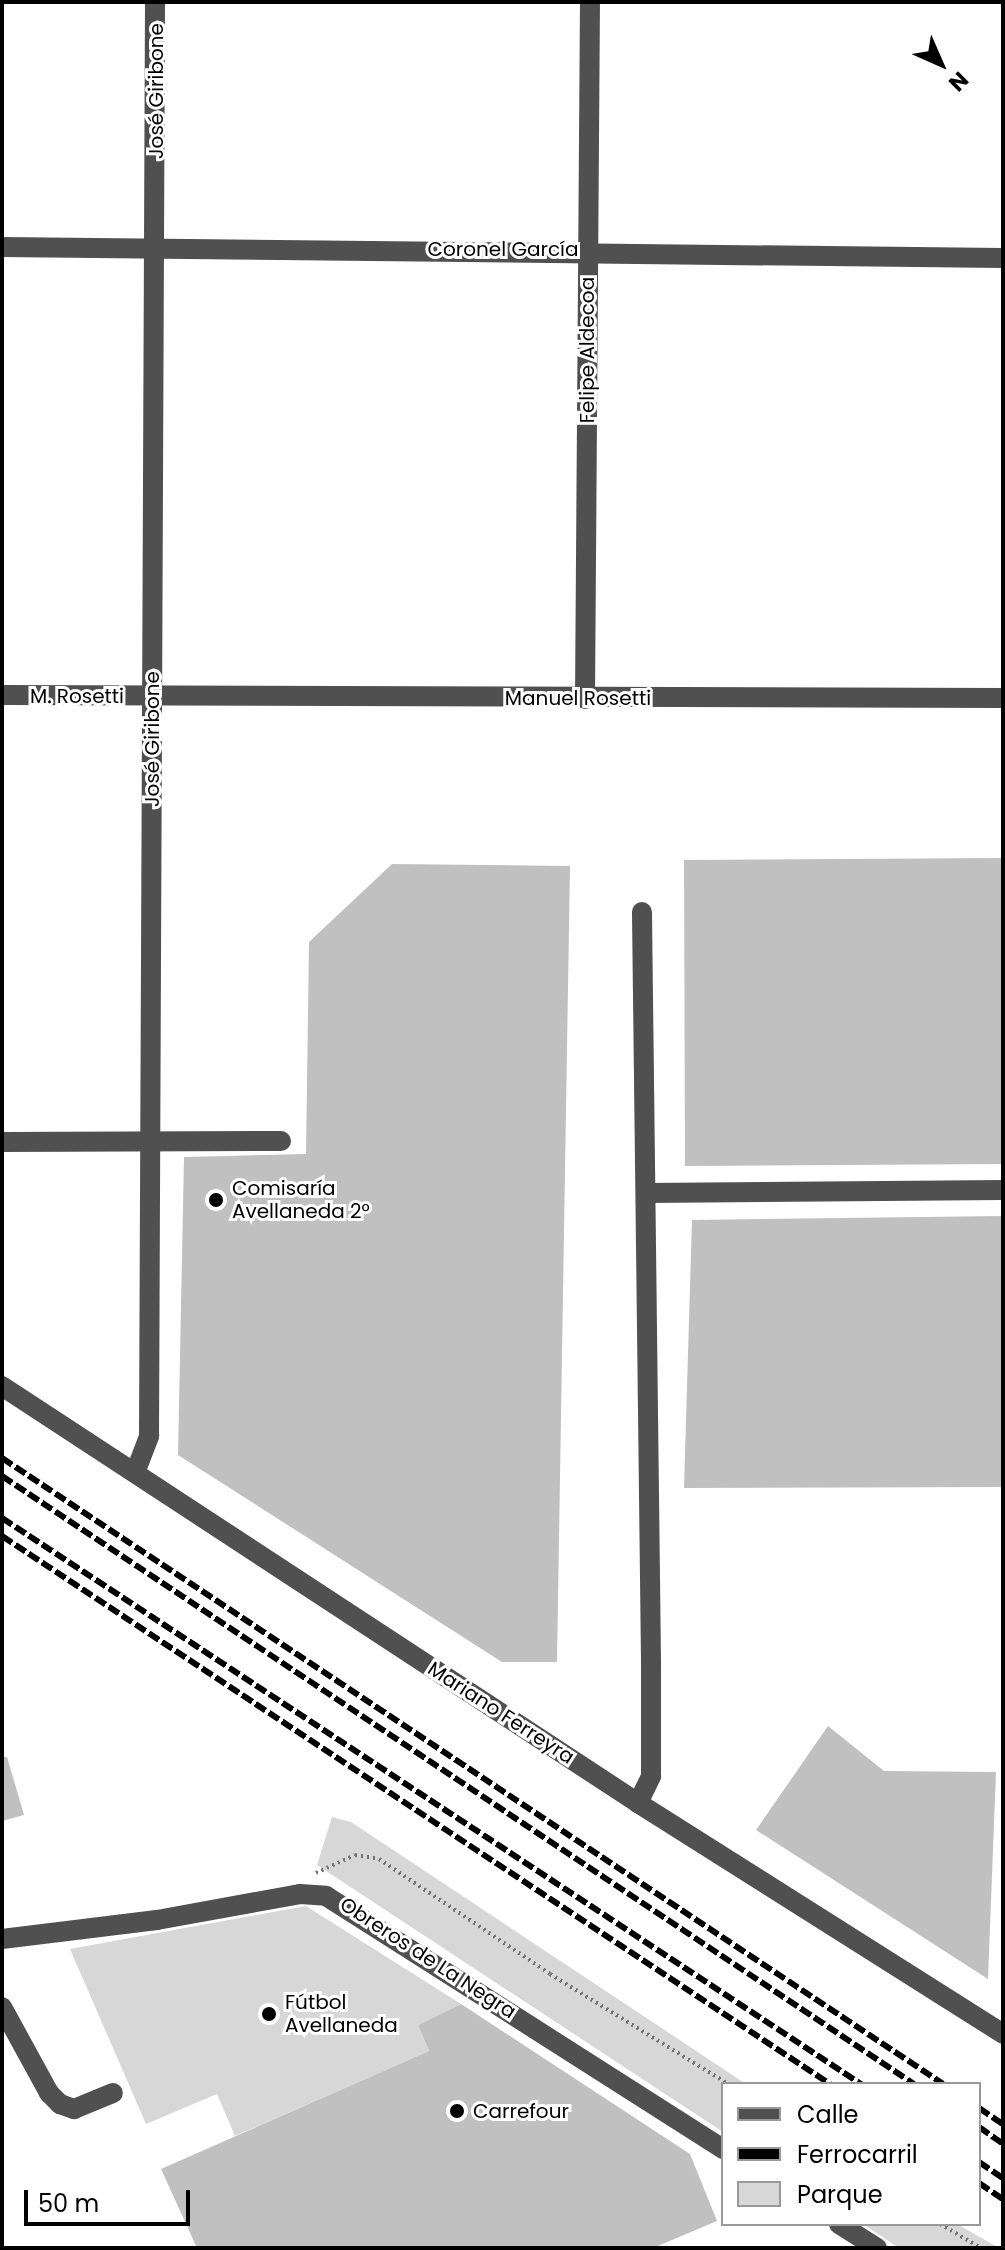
<!DOCTYPE html>
<html>
<head>
<meta charset="utf-8">
<style>
  body { margin:0 }
  #map { position:relative; width:1005px; height:2250px; overflow:hidden; background:#fff; font-family:Poppins,sans-serif }
  div>[style] { position:absolute }
  .green>* { inset:0; background:#d7d7d7 }
  .building>* { inset:0; background:#c0c0c0 }
  .path>* { height:4px; margin-top:-2px; transform-origin:0; background:repeating-linear-gradient(90deg,#727272 0 2px,transparent 0 6px) }
  .minor>* { height:20px; margin:-10px; padding:0 10px; transform-origin:10px; border-radius:10px; background:#505050 }
  .rail>* { height:6px; margin-top:-3px; transform-origin:0; background:repeating-linear-gradient(90deg,#000 0 12px,transparent 0 16px) }
  .dots>* { width:22px; height:22px; translate:-50% -50%; box-sizing:border-box; border:4px solid #fff; border-radius:50% }
  span { translate:-50% -50%; white-space:nowrap; text-align:center; line-height:1.15; -webkit-text-stroke:6px #fff; paint-order:stroke }
  .street-label { font-size:20px; color:#000 }
  .poi-label { font-size:20px; color:#000 }
  .left { translate:0 -50%; text-align:left }
  .frame { position:absolute; inset:0; border:4px solid #000; pointer-events:none }
  .legend { position:absolute; left:721px; top:2082px; width:260px; height:144px; box-sizing:border-box; background:#fff; border:2px solid #999; margin:0; padding:10px 14px; list-style:none; font-size:24px; color:#000 }
  .legend li { display:flex; align-items:center; gap:16px; height:40px }
  .legend b { width:40px; border:2px solid #999 }
  .north { position:absolute; left:901px; top:24px; width:80px; height:80px; -webkit-text-stroke:6px #fff; paint-order:stroke; rotate:135deg; font-size:22px; font-weight:700; line-height:32px; text-align:center; color:#000 }
  .north::after { content:''; display:block; margin:auto; width:28px; height:36px; background:#000; clip-path:polygon(50% 0,100% 100%,50% 72%,0 100%) }
  .scale { position:absolute; left:24px; top:2190px; width:166px; height:36px; box-sizing:border-box; border:4px solid #000; border-top:0; padding-left:10px; font-size:24px; line-height:28px; white-space:nowrap; color:#000; -webkit-text-stroke:6px #fff; paint-order:stroke }
</style>
</head>
<body>
<div id="map">
  <div class="green">
    <i style="clip-path:polygon(332px 1817px,351px 1822px,746px 2084px,723px 2084px,723px 2132px,317px 1865px)"></i>
    <i style="clip-path:polygon(306px 1906px,461px 2004px,418px 2025px,429px 2051px,235px 2136px,217px 2094px,146px 2124px,70px 1949px)"></i>
    <i style="clip-path:polygon(863px 2224px,957px 2224px,999px 2248px,899px 2248px)"></i>
  </div>
  <div class="building">
    <i style="clip-path:polygon(1003px 858px,1003px 1164px,685px 1166px,684px 860px)"></i>
    <i style="clip-path:polygon(392px 864px,570px 866px,557px 1662px,502px 1662px,178px 1455px,184px 1157px,306px 1154px,309px 942px)"></i>
    <i style="clip-path:polygon(1003px 1216px,1003px 1487px,684px 1488px,692px 1220px)"></i>
    <i style="clip-path:polygon(828px 1726px,884px 1771px,996px 1772px,988px 1979px,756px 1830px)"></i>
    <i style="clip-path:polygon(2px 1757px,7px 1757px,24px 1815px,2px 1821px)"></i>
    <i style="clip-path:polygon(461px 2004px,690px 2154px,717px 2221px,653px 2248px,197px 2248px,161px 2169px,429px 2051px,418px 2025px)"></i>
  </div>
  <div class="path">
    <i style="left:316px;top:1873px;width:43px;rotate:-24.8deg"></i>
    <i style="left:355px;top:1855px;width:24px;rotate:9deg"></i>
    <i style="left:379px;top:1859px;width:206px;rotate:33.9deg"></i>
    <i style="left:550px;top:1974px;width:209px;rotate:31.7deg"></i>
    <i style="left:940px;top:2224px;width:48px;rotate:30.3deg"></i>
  </div>
  <div class="minor">
    <i style="left:2px;top:247px;width:1001px;rotate:0.63deg"></i>
    <i style="left:2px;top:695px;width:1001px;rotate:0.17deg"></i>
    <i style="left:585px;top:699px;width:697px;rotate:-89.59deg"></i>
    <i style="left:2px;top:1142px;width:279px;rotate:-0.2deg"></i>
    <i style="left:647px;top:1193px;width:356px;rotate:-0.5deg"></i>
    <i style="left:2px;top:1386px;width:761px;rotate:33.25deg"></i>
    <i style="left:638px;top:1803px;width:432px;rotate:32.3deg"></i>
    <i style="left:135px;top:1473px;width:40px;rotate:-69deg"></i>
    <i style="left:149px;top:1436px;width:1434px;rotate:-89.76deg"></i>
    <i style="left:638px;top:1803px;width:30px;rotate:-64deg"></i>
    <i style="left:651px;top:1776px;width:115px;rotate:-90deg"></i>
    <i style="left:651px;top:1661px;width:749px;rotate:-90.69deg"></i>
    <i style="left:2px;top:1939px;width:156px;rotate:-7deg"></i>
    <i style="left:157px;top:1920px;width:145px;rotate:-10.3deg"></i>
    <i style="left:300px;top:1894px;width:26px;rotate:4deg"></i>
    <i style="left:326px;top:1896px;width:471px;rotate:32.5deg"></i>
    <i style="left:2px;top:2007px;width:98px;rotate:61.3deg"></i>
    <i style="left:49px;top:2093px;width:16px;rotate:45deg"></i>
    <i style="left:60px;top:2104px;width:15px;rotate:20deg"></i>
    <i style="left:74px;top:2109px;width:42px;rotate:-22.3deg"></i>
    <i style="left:839px;top:2224px;width:45px;rotate:32.3deg"></i>
  </div>
  <div class="rail">
    <i style="left:2px;top:1458px;width:1130px;rotate:33.63deg"></i>
    <i style="left:2px;top:1476px;width:1096px;rotate:33.69deg"></i>
    <i style="left:2px;top:1518px;width:1029px;rotate:33.38deg"></i>
    <i style="left:2px;top:1536px;width:993px;rotate:33.5deg"></i>
    <i style="left:979px;top:2108px;width:29px;rotate:34deg"></i>
    <i style="left:979px;top:2127px;width:29px;rotate:35deg"></i>
    <i style="left:979px;top:2162px;width:29px;rotate:34deg"></i>
    <i style="left:979px;top:2183px;width:29px;rotate:34deg"></i>
  </div>
  <div class="dots">
    <i style="left:216px;top:1200px;background:#000"></i>
    <i style="left:269px;top:2014px;background:#000"></i>
    <i style="left:457px;top:2111px;background:#000"></i>
  </div>
  <div class="street-label">
    <span style="left:156px;top:91px;rotate:-90deg">José Giribone</span>
    <span style="left:503px;top:249px">Coronel García</span>
    <span style="left:587px;top:350px;rotate:-90deg">Felipe Aldecoa</span>
    <span style="left:77px;top:696px">M. Rosetti</span>
    <span style="left:578px;top:698px">Manuel Rosetti</span>
    <span style="left:152px;top:739px;rotate:-90deg">José Giribone</span>
    <span style="left:501px;top:1713px;rotate:33deg">Mariano Ferreyra</span>
    <span style="left:428px;top:1958px;rotate:33deg">Obreros de La Negra</span>
  </div>
  <div class="poi-label">
    <span class="left" style="left:232px;top:1200px">Comisaría<br>Avellaneda 2°</span>
    <span class="left" style="left:285px;top:2014px">Fútbol<br>Avellaneda</span>
    <span class="left" style="left:473px;top:2111px">Carrefour</span>
  </div>
  <div class="frame"></div>
  <ul class="legend">
  <li><b style="height:10px;background:#505050"></b>Calle</li>
  <li><b style="height:10px;background:#000"></b>Ferrocarril</li>
  <li><b style="height:22px;background:#d7d7d7"></b>Parque</li>
  </ul>
  <div class="north">N</div>
  <div class="scale">50 m</div>
</div>
</body>
</html>
